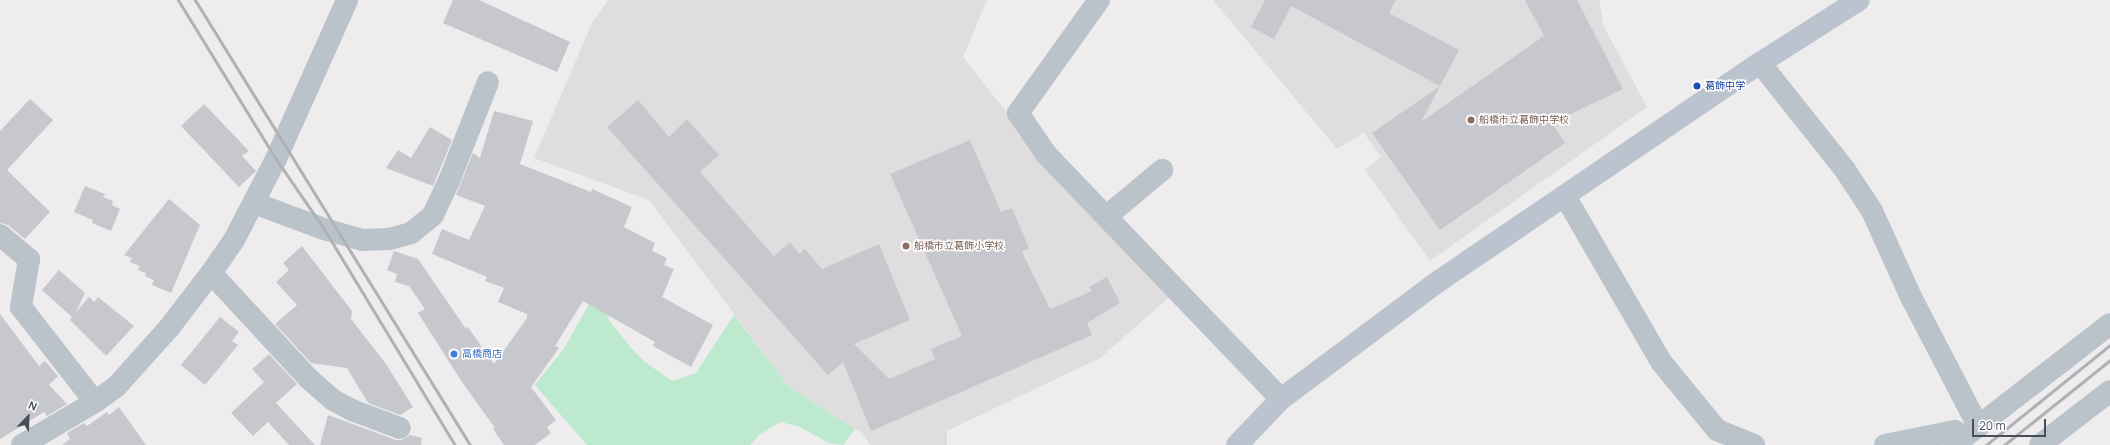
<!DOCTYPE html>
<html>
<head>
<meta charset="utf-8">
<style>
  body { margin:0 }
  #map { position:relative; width:2110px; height:445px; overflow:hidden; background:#eeecec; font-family:Manrope,"Noto Sans JP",sans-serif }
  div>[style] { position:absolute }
  .education>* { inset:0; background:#dfdddd }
  .green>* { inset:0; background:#bde9ce }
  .building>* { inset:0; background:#c7c8ce }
  .street>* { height:22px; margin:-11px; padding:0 11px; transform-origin:11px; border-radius:11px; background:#bbc3ca }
  .secondary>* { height:22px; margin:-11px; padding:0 11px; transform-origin:11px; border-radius:11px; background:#bbc4ce }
  .rail>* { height:3px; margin:-1.5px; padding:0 1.5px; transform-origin:1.5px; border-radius:1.5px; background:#afb1b6 }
  .dots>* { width:11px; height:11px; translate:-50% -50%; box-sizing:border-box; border:2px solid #fff; border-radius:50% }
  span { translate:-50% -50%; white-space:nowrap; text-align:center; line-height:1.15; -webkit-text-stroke:3px #fff; paint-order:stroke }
  .transit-label { font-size:10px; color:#164399 }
  .left { translate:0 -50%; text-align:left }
  .education-label { font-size:10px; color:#785e54 }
  .shop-label { font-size:10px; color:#366cbe }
  .north { position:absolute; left:8px; top:397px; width:40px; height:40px; -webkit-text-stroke:3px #fff; paint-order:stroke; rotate:23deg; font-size:11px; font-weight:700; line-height:16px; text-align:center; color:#464f57 }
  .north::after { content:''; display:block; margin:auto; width:14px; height:18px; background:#464f57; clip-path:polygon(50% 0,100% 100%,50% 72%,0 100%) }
  .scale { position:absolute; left:1972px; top:419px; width:74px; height:18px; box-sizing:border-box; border:2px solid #464f57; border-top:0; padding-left:5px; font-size:12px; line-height:14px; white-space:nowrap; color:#464f57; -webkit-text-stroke:3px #fff; paint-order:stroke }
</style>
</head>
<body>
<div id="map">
  <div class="education">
    <i style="clip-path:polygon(608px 0,987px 0,963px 57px,1043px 158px,1174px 293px,1100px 358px,947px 431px,947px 445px,871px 445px,860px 432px,788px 386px,649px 200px,534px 158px,592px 23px)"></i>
    <i style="clip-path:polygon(1213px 0,1599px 0,1604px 27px,1647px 107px,1430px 261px,1365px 170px,1381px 157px,1364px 133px,1337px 149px)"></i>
  </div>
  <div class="green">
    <i style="clip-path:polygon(609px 269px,631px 277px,608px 319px,632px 349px,645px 362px,672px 381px,696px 373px,734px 315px,788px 386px,855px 429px,843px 445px,829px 443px,800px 427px,781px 422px,760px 434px,750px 445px,587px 445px,535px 385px,563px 350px)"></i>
  </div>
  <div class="building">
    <i style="clip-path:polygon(453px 0,479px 0,570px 42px,557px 72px,443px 23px)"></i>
    <i style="clip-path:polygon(1265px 0,1396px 0,1389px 13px,1459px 50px,1440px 86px,1291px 6px,1274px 39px,1251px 27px)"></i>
    <i style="clip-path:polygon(1525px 0,1577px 0,1623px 89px,1552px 123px,1565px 143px,1440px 230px,1372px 133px,1440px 86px,1421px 122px,1544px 36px)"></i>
    <i style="clip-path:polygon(30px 99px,53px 120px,7px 170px,50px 212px,25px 239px,8px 225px,0 223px,0 131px)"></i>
    <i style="clip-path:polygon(638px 100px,669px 137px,687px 119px,719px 155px,700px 172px,774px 256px,790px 242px,799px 254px,805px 249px,822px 269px,879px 244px,910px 320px,854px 344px,889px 379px,935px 359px,931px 349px,962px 336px,890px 174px,970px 140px,1001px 212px,1012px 208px,1029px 248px,1022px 252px,1050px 309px,1092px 291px,1089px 287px,1107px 277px,1120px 303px,1087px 323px,1092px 335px,871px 431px,843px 362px,828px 375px,607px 127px)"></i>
    <i style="clip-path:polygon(204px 104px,249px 151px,242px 156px,256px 171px,239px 187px,181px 126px)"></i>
    <i style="clip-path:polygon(494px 111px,533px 121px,520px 164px,591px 192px,592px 189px,632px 207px,624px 227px,655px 243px,652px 251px,667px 258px,664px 265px,674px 269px,662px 297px,713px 325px,691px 367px,653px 346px,655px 342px,583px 301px,555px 346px,559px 348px,531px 387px,556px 420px,547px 427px,551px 433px,535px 445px,504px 445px,493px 429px,495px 428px,462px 382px,418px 313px,425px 309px,409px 286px,395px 282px,397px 274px,387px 270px,394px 251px,418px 259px,466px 329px,467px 326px,494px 364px,527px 318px,527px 314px,498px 302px,504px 288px,485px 281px,487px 277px,432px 254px,442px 229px,469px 240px,485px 206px,456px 195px,473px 153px,480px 158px)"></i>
    <i style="clip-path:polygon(430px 127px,452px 140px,433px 186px,386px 168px,398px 150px,411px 158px)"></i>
    <i style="clip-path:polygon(85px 186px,105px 194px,103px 197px,113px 201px,112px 205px,120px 209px,111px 231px,92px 223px,93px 220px,74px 212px)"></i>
    <i style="clip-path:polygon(169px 199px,200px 225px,171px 293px,152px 285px,154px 280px,145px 276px,146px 273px,138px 270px,140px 266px,130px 262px,132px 258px,124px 255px)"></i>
    <i style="clip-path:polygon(302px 246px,352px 311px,351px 319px,386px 364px,413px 407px,400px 415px,368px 403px,347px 368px,311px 363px,275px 324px,297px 305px,276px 282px,289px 270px,283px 263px)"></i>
    <i style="clip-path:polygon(59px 270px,85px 293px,76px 312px,89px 297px,94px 302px,98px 297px,134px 326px,106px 356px,70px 320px,72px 317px,42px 290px)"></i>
    <i style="clip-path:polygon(0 314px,39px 366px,45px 361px,58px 376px,49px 385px,67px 404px,47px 416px,44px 412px,0 439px)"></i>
    <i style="clip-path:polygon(220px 317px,239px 332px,232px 341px,238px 345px,205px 385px,181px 365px)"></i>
    <i style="clip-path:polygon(269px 354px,297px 384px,276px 403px,315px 445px,289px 445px,268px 422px,253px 436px,231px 413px,264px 382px,252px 369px)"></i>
    <i style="clip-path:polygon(119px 407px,146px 445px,62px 445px,70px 439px,67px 433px,84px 423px,87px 426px,107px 412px,109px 415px)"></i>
    <i style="clip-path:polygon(328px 415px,396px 440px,402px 440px,410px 435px,422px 438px,421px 445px,320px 445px)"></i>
  </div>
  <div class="street">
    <i style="left:1099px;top:0;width:139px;rotate:125.6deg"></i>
    <i style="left:1018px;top:113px;width:50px;rotate:55.7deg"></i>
    <i style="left:1046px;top:154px;width:339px;rotate:46.2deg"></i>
    <i style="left:1760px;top:63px;width:137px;rotate:51.5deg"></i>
    <i style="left:1845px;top:170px;width:49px;rotate:56.6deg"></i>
    <i style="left:1872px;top:211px;width:97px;rotate:65.6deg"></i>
    <i style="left:1912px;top:299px;width:143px;rotate:62.5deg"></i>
    <i style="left:1565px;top:196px;width:193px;rotate:59.9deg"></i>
    <i style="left:1662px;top:363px;width:87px;rotate:50.6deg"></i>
    <i style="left:1717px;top:430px;width:40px;rotate:22deg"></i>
    <i style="left:254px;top:203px;width:75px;rotate:20.4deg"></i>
    <i style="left:324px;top:229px;width:40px;rotate:16deg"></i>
    <i style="left:362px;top:240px;width:27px;rotate:-2deg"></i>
    <i style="left:389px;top:239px;width:23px;rotate:-15deg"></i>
    <i style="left:411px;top:233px;width:28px;rotate:-39deg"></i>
    <i style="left:433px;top:215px;width:38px;rotate:-65deg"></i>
    <i style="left:449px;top:181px;width:106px;rotate:-68.5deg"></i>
    <i style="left:1107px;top:216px;width:72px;rotate:-39.9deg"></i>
    <i style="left:0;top:235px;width:38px;rotate:40deg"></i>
    <i style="left:29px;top:259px;width:49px;rotate:99.5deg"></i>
    <i style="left:21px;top:307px;width:120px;rotate:52.1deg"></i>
    <i style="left:211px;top:273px;width:144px;rotate:47.2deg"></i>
    <i style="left:309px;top:379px;width:32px;rotate:41deg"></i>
    <i style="left:333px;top:400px;width:21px;rotate:28deg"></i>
    <i style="left:352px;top:410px;width:51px;rotate:20.6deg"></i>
    <i style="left:22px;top:445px;width:85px;rotate:-30.5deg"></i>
    <i style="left:95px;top:402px;width:26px;rotate:-36deg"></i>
    <i style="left:116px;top:387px;width:79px;rotate:-48.1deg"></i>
    <i style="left:169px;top:328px;width:69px;rotate:-52.6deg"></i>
    <i style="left:211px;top:273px;width:40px;rotate:-55.1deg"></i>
    <i style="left:234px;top:240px;width:91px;rotate:-62.6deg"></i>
    <i style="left:276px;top:159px;width:174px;rotate:-65.9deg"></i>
    <i style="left:1885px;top:445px;width:71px;rotate:-11.3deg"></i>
    <i style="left:1955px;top:431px;width:11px;rotate:49deg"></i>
    <i style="left:1954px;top:445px;width:197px;rotate:-37.8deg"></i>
    <i style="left:2040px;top:445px;width:88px;rotate:-37.6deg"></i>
  </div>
  <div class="secondary">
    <i style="left:1237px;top:445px;width:64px;rotate:-46.3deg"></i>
    <i style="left:1281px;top:399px;width:197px;rotate:-36.8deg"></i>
    <i style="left:1439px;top:281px;width:388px;rotate:-34.2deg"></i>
    <i style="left:1760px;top:63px;width:117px;rotate:-32.5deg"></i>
  </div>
  <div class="rail">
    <i style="left:178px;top:0;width:187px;rotate:58.4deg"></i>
    <i style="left:276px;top:159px;width:85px;rotate:55.6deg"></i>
    <i style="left:324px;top:229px;width:253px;rotate:58.8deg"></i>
    <i style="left:195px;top:0;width:523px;rotate:58.28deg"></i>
    <i style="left:1986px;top:445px;width:159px;rotate:-38.9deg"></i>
    <i style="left:2004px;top:445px;width:136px;rotate:-38.7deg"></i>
  </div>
  <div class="dots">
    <i style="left:1697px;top:86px;background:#1a4fb4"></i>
    <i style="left:1471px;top:120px;background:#8d6e63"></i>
    <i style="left:906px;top:246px;background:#8d6e63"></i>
    <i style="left:454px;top:354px;background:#3f7fe0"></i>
  </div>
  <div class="transit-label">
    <span class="left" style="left:1705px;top:86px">葛飾中学</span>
  </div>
  <div class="education-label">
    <span class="left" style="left:1479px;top:120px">船橋市立葛飾中学校</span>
    <span class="left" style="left:914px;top:246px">船橋市立葛飾小学校</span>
  </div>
  <div class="shop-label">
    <span class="left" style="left:462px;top:354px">高橋商店</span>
  </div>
  <div class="north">N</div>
  <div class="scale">20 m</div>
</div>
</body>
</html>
